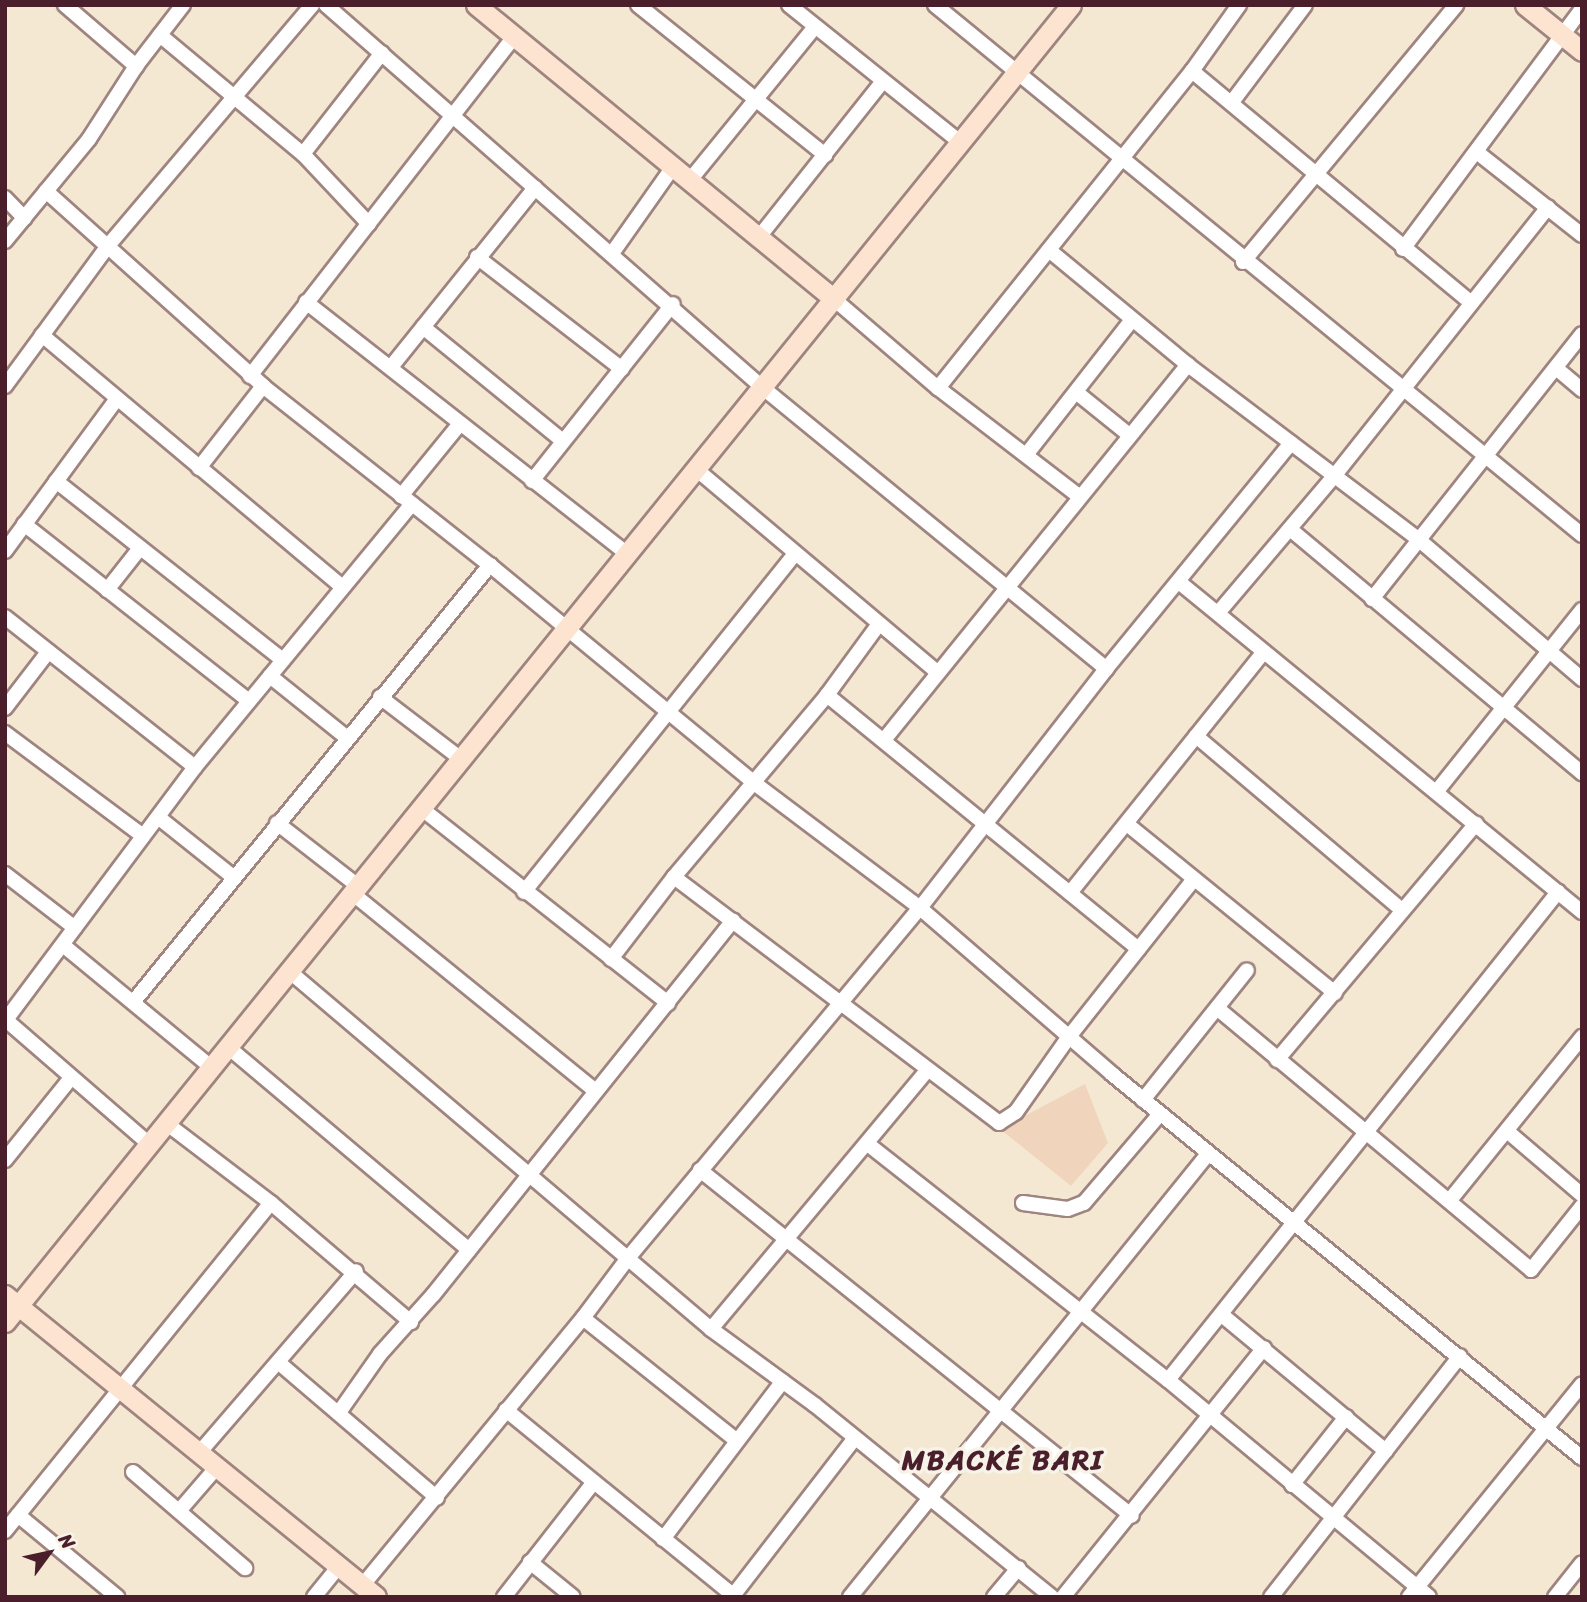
<!DOCTYPE html>
<html>
<head>
<meta charset="utf-8">
<style>
  body { margin:0 }
  #map { position:relative; width:1587px; height:1602px; overflow:hidden; background:#f4e8d3; font-family:Sriracha,sans-serif }
  div>[style] { position:absolute }
  .built>* { inset:0; background:#f0d5bc }
  .roads { filter:drop-shadow(2px 0 #9f847f) drop-shadow(-2px 0 #9f847f) drop-shadow(0 2px #9f847f) drop-shadow(0 -2px #9f847f) }
  .street>* { height:14px; margin:-7px; padding:0 7px; transform-origin:7px; border-radius:7px; background:#fff }
  .secondary>* { height:19px; margin:-9.5px; padding:0 9.5px; transform-origin:9.5px; border-radius:9.5px; background:#fde4d1 }
  span { translate:-50% -50%; white-space:nowrap; text-align:center; line-height:1.15; -webkit-text-stroke:7px #f7f3e8; paint-order:stroke }
  .district-label { font-size:28px; color:#4a1f2b; font-weight:700; letter-spacing:2px }
  .frame { position:absolute; inset:0; border:7px solid #4a1f2b; pointer-events:none }
  .north { position:absolute; left:14px; top:1518px; width:70px; height:70px; -webkit-text-stroke:5px #f7f3e8; paint-order:stroke; rotate:57deg; font-size:19px; font-weight:700; line-height:28px; text-align:center; color:#4a1f2b }
  .north::after { content:''; display:block; margin:auto; width:24px; height:32px; background:#4a1f2b; clip-path:polygon(50% 0,100% 100%,50% 72%,0 100%) }
</style>
</head>
<body>
<div id="map">
  <div class="built">
    <i style="clip-path:polygon(1085px 1084px,1108px 1143px,1071px 1186px,1000px 1129px)"></i>
  </div>
  <div class="roads">
    <div class="street">
      <i style="left:65px;top:5px;width:94px;rotate:40.7deg"></i>
      <i style="left:326px;top:5px;width:580px;rotate:41.22deg"></i>
      <i style="left:762px;top:387px;width:445px;rotate:39.3deg"></i>
      <i style="left:638px;top:5px;width:240px;rotate:38.7deg"></i>
      <i style="left:789px;top:5px;width:219px;rotate:38.7deg"></i>
      <i style="left:935px;top:5px;width:836px;rotate:39.32deg"></i>
      <i style="left:160px;top:35px;width:186px;rotate:39.8deg"></i>
      <i style="left:303px;top:154px;width:96px;rotate:46.7deg"></i>
      <i style="left:1192px;top:71px;width:361px;rotate:39.7deg"></i>
      <i style="left:1232px;top:102px;width:121px;rotate:-53deg"></i>
      <i style="left:1478px;top:153px;width:132px;rotate:38.3deg"></i>
      <i style="left:303px;top:154px;width:128px;rotate:-52deg"></i>
      <i style="left:690px;top:180px;width:198px;rotate:-50.8deg"></i>
      <i style="left:46px;top:191px;width:292px;rotate:41.9deg"></i>
      <i style="left:263px;top:386px;width:289px;rotate:38.3deg"></i>
      <i style="left:490px;top:565px;width:341px;rotate:39.5deg"></i>
      <i style="left:753px;top:782px;width:209px;rotate:37deg"></i>
      <i style="left:920px;top:908px;width:254px;rotate:40.8deg"></i>
      <i style="left:1112px;top:1074px;width:607px;rotate:39.25deg"></i>
      <i style="left:5px;top:198px;width:28px;rotate:46deg"></i>
      <i style="left:759px;top:237px;width:199px;rotate:-51.5deg"></i>
      <i style="left:5px;top:241px;width:132px;rotate:-50.5deg"></i>
      <i style="left:89px;top:139px;width:87px;rotate:-57.2deg"></i>
      <i style="left:136px;top:66px;width:77px;rotate:-52.4deg"></i>
      <i style="left:1403px;top:249px;width:299px;rotate:-53.3deg"></i>
      <i style="left:1049px;top:250px;width:180px;rotate:39.6deg"></i>
      <i style="left:1188px;top:365px;width:288px;rotate:37.1deg"></i>
      <i style="left:1418px;top:539px;width:216px;rotate:40.5deg"></i>
      <i style="left:613px;top:252px;width:104px;rotate:-54.8deg"></i>
      <i style="left:477px;top:257px;width:183px;rotate:37.7deg"></i>
      <i style="left:1243px;top:262px;width:334px;rotate:-50.3deg"></i>
      <i style="left:834px;top:299px;width:137px;rotate:40.6deg"></i>
      <i style="left:938px;top:388px;width:178px;rotate:37.5deg"></i>
      <i style="left:306px;top:302px;width:408px;rotate:38.1deg"></i>
      <i style="left:423px;top:327px;width:181px;rotate:39.2deg"></i>
      <i style="left:42px;top:335px;width:392px;rotate:40deg"></i>
      <i style="left:391px;top:367px;width:230px;rotate:-51.2deg"></i>
      <i style="left:1556px;top:368px;width:34px;rotate:40deg"></i>
      <i style="left:250px;top:376px;width:430px;rotate:-52.1deg"></i>
      <i style="left:5px;top:386px;width:172px;rotate:-53.7deg"></i>
      <i style="left:107px;top:247px;width:317px;rotate:-49.7deg"></i>
      <i style="left:938px;top:388px;width:406px;rotate:-51.3deg"></i>
      <i style="left:1192px;top:71px;width:81px;rotate:-54.5deg"></i>
      <i style="left:1076px;top:392px;width:67px;rotate:38.9deg"></i>
      <i style="left:1026px;top:455px;width:172px;rotate:-51.9deg"></i>
      <i style="left:199px;top:468px;width:104px;rotate:-52deg"></i>
      <i style="left:696px;top:469px;width:314px;rotate:40.1deg"></i>
      <i style="left:56px;top:481px;width:289px;rotate:38.3deg"></i>
      <i style="left:532px;top:481px;width:226px;rotate:-51.5deg"></i>
      <i style="left:401px;top:496px;width:92px;rotate:-50.8deg"></i>
      <i style="left:24px;top:524px;width:286px;rotate:38.2deg"></i>
      <i style="left:1290px;top:529px;width:381px;rotate:39.9deg"></i>
      <i style="left:5px;top:551px;width:187px;rotate:-53.7deg"></i>
      <i style="left:1179px;top:582px;width:521px;rotate:39.31deg"></i>
      <i style="left:107px;top:590px;width:53px;rotate:-51.8deg"></i>
      <i style="left:1372px;top:599px;width:338px;rotate:-51.6deg"></i>
      <i style="left:1218px;top:613px;width:181px;rotate:-49.7deg"></i>
      <i style="left:1335px;top:475px;width:342px;rotate:-51.5deg"></i>
      <i style="left:5px;top:617px;width:242px;rotate:38.3deg"></i>
      <i style="left:270px;top:676px;width:99px;rotate:38.8deg"></i>
      <i style="left:827px;top:695px;width:402px;rotate:39.2deg"></i>
      <i style="left:380px;top:697px;width:102px;rotate:37.4deg"></i>
      <i style="left:5px;top:708px;width:71px;rotate:-52.5deg"></i>
      <i style="left:5px;top:733px;width:172px;rotate:36.7deg"></i>
      <i style="left:1196px;top:736px;width:268px;rotate:40.2deg"></i>
      <i style="left:884px;top:740px;width:483px;rotate:-51deg"></i>
      <i style="left:1437px;top:791px;width:232px;rotate:-51.3deg"></i>
      <i style="left:421px;top:808px;width:315px;rotate:38.3deg"></i>
      <i style="left:158px;top:817px;width:95px;rotate:38.6deg"></i>
      <i style="left:277px;top:823px;width:103px;rotate:37.9deg"></i>
      <i style="left:1127px;top:824px;width:268px;rotate:39.1deg"></i>
      <i style="left:5px;top:874px;width:88px;rotate:37.6deg"></i>
      <i style="left:674px;top:877px;width:408px;rotate:37.1deg"></i>
      <i style="left:999px;top:1123px;width:20px;rotate:-33deg"></i>
      <i style="left:1016px;top:1112px;width:90px;rotate:-54.9deg"></i>
      <i style="left:1068px;top:1038px;width:203px;rotate:-51.6deg"></i>
      <i style="left:524px;top:892px;width:433px;rotate:-51.3deg"></i>
      <i style="left:352px;top:893px;width:314px;rotate:39.1deg"></i>
      <i style="left:1070px;top:893px;width:309px;rotate:-51.2deg"></i>
      <i style="left:63px;top:945px;width:192px;rotate:39.5deg"></i>
      <i style="left:611px;top:959px;width:103px;rotate:-52.5deg"></i>
      <i style="left:674px;top:877px;width:238px;rotate:-49.9deg"></i>
      <i style="left:827px;top:695px;width:88px;rotate:-53.8deg"></i>
      <i style="left:289px;top:971px;width:553px;rotate:40.31deg"></i>
      <i style="left:711px;top:1329px;width:336px;rotate:-50.1deg"></i>
      <i style="left:134px;top:1001px;width:563px;rotate:-50.77deg"></i>
      <i style="left:1217px;top:1008px;width:409px;rotate:39.8deg"></i>
      <i style="left:1531px;top:1270px;width:82px;rotate:-51.4deg"></i>
      <i style="left:6px;top:1020px;width:189px;rotate:40.9deg"></i>
      <i style="left:5px;top:1021px;width:317px;rotate:-53.2deg"></i>
      <i style="left:195px;top:767px;width:341px;rotate:-50.5deg"></i>
      <i style="left:228px;top:1047px;width:315px;rotate:40.1deg"></i>
      <i style="left:1277px;top:1060px;width:309px;rotate:-49.9deg"></i>
      <i style="left:1143px;top:1100px;width:166px;rotate:-51.3deg"></i>
      <i style="left:166px;top:1123px;width:132px;rotate:37.3deg"></i>
      <i style="left:271px;top:1203px;width:184px;rotate:40.4deg"></i>
      <i style="left:1507px;top:1131px;width:99px;rotate:40.5deg"></i>
      <i style="left:869px;top:1145px;width:380px;rotate:38.2deg"></i>
      <i style="left:1168px;top:1380px;width:339px;rotate:39.7deg"></i>
      <i style="left:5px;top:1160px;width:105px;rotate:-51.2deg"></i>
      <i style="left:700px;top:1170px;width:553px;rotate:38.69deg"></i>
      <i style="left:1450px;top:1200px;width:210px;rotate:-51deg"></i>
      <i style="left:1023px;top:1203px;width:45px;rotate:7.6deg"></i>
      <i style="left:1068px;top:1209px;width:17px;rotate:-21deg"></i>
      <i style="left:1084px;top:1203px;width:117px;rotate:-49.5deg"></i>
      <i style="left:1222px;top:1315px;width:213px;rotate:39.7deg"></i>
      <i style="left:583px;top:1318px;width:196px;rotate:38.6deg"></i>
      <i style="left:711px;top:1329px;width:129px;rotate:36.2deg"></i>
      <i style="left:815px;top:1405px;width:305px;rotate:39deg"></i>
      <i style="left:278px;top:1362px;width:209px;rotate:40.5deg"></i>
      <i style="left:1168px;top:1380px;width:625px;rotate:-51.37deg"></i>
      <i style="left:506px;top:1410px;width:296px;rotate:39.2deg"></i>
      <i style="left:340px;top:1411px;width:70px;rotate:-54.9deg"></i>
      <i style="left:380px;top:1354px;width:79px;rotate:-48.1deg"></i>
      <i style="left:433px;top:1295px;width:480px;rotate:-51.3deg"></i>
      <i style="left:199px;top:1453px;width:240px;rotate:-49.2deg"></i>
      <i style="left:133px;top:1472px;width:148px;rotate:40.6deg"></i>
      <i style="left:1292px;top:1485px;width:87px;rotate:-51.5deg"></i>
      <i style="left:179px;top:1511px;width:58px;rotate:-49.2deg"></i>
      <i style="left:18px;top:1515px;width:129px;rotate:39.6deg"></i>
      <i style="left:5px;top:1531px;width:422px;rotate:-51deg"></i>
      <i style="left:663px;top:1539px;width:198px;rotate:-52.8deg"></i>
      <i style="left:530px;top:1562px;width:55px;rotate:39.1deg"></i>
      <i style="left:362px;top:1586px;width:347px;rotate:-50.5deg"></i>
      <i style="left:583px;top:1318px;width:75px;rotate:-53.1deg"></i>
      <i style="left:628px;top:1258px;width:456px;rotate:-50.2deg"></i>
      <i style="left:920px;top:908px;width:303px;rotate:-52.1deg"></i>
      <i style="left:1106px;top:669px;width:292px;rotate:-50.7deg"></i>
      <i style="left:314px;top:1597px;width:40px;rotate:-51deg"></i>
      <i style="left:504px;top:1597px;width:146px;rotate:-52deg"></i>
      <i style="left:732px;top:1597px;width:201px;rotate:-52.3deg"></i>
      <i style="left:850px;top:1597px;width:570px;rotate:-51.06deg"></i>
      <i style="left:994px;top:1597px;width:38px;rotate:-50deg"></i>
      <i style="left:1063px;top:1597px;width:320px;rotate:-51.1deg"></i>
      <i style="left:1271px;top:1597px;width:306px;rotate:-51.9deg"></i>
      <i style="left:1409px;top:1597px;width:274px;rotate:-50.9deg"></i>
      <i style="left:1555px;top:1597px;width:43px;rotate:-51.5deg"></i>
    </div>
    <div class="secondary">
      <i style="left:476px;top:5px;width:463px;rotate:39.4deg"></i>
      <i style="left:1525px;top:5px;width:73px;rotate:38.9deg"></i>
      <i style="left:5px;top:1295px;width:478px;rotate:39.1deg"></i>
      <i style="left:5px;top:1322px;width:1694px;rotate:-51.01deg"></i>
    </div>
  </div>
  <div class="district-label">
    <span style="left:1003px;top:1460px">MBACKÉ BARI</span>
  </div>
  <div class="frame"></div>
  <div class="north">N</div>
</div>
</body>
</html>
